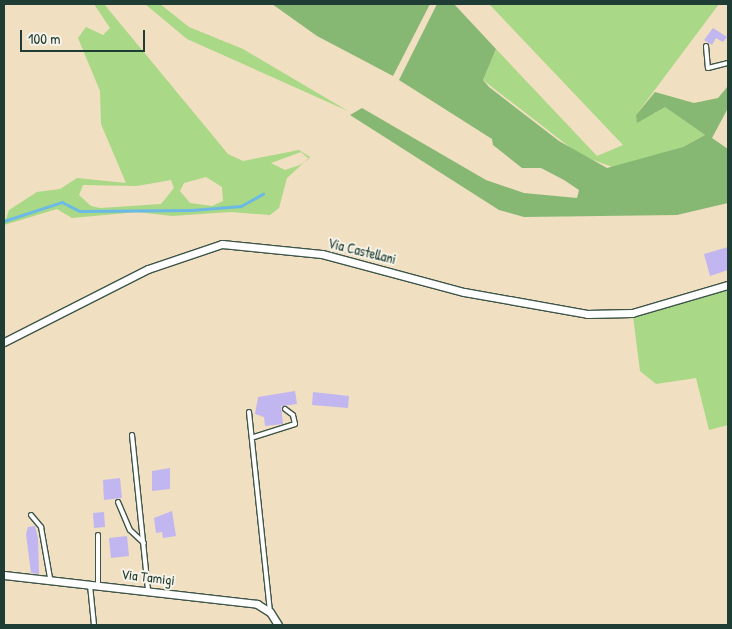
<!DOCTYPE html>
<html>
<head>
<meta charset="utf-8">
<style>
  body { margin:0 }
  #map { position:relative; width:732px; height:629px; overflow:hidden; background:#f0dfc0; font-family:"Patrick Hand",sans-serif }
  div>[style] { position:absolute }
  .green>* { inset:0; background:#a9d886 }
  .forest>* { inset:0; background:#86b873 }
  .stream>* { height:2.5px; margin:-1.25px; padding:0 1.25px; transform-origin:1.25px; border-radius:1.25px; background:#6cb9e6 }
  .building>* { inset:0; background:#c1b6ef }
  .roads { filter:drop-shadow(1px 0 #3e5549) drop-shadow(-1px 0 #3e5549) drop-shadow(0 1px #3e5549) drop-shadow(0 -1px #3e5549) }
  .service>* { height:4px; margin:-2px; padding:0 2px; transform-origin:2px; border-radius:2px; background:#fff }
  .minor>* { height:7px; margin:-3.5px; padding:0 3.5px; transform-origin:3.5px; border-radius:3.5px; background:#fff }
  span { translate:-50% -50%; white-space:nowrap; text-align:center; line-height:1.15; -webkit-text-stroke:4px #f7f3e8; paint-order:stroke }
  .street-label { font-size:14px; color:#1f3d34 }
  .frame { position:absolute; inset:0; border:5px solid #1f3d34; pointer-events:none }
  .scale { position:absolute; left:20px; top:30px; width:125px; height:22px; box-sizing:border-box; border:2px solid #1f3d34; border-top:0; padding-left:6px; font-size:15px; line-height:18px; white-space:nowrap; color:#1f3d34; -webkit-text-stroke:4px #f7f3e8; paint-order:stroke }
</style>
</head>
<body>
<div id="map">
  <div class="green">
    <i style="clip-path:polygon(evenodd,94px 4px,104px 4px,228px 154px,243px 161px,299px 150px,310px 157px,287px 178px,279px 208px,270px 215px,231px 212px,172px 216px,137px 212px,72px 218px,57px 209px,4px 225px,9px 210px,37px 192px,60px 189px,77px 178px,126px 183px,101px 124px,100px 91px,78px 38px,86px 27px,103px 35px,110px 28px,94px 4px,301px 152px,309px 159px,300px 165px,285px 170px,271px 163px,301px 152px,94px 4px,206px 177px,222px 187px,223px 201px,212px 206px,190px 203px,180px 191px,184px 183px,206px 177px,94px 4px,171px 180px,174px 188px,161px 204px,100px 208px,91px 206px,79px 195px,83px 185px,137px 186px,171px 180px)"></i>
    <i style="clip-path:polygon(145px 4px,160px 4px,189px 27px,243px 49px,348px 111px,187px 39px)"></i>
    <i style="clip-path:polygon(489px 4px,719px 4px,636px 115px,655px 113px,664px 106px,705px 135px,683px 147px,615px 168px,580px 155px,483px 80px,496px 49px,597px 156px,623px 145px)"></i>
    <i style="clip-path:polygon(728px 287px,728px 425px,709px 430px,696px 378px,656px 384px,640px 371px,633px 316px)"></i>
  </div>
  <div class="forest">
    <i style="clip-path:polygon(272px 4px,430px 4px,393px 76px,317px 36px)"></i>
    <i style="clip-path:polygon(437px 4px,454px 4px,496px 49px,483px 80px,489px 87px,559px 141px,607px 168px,683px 147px,705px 135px,665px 107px,637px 123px,636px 115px,655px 92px,694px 103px,718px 98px,728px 86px,728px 108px,712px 138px,728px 149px,728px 203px,677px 215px,524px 217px,499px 210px,350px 115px,362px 108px,486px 180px,524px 193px,577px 198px,579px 190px,564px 180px,541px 168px,522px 168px,493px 145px,492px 139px,399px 80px)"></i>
  </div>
  <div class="stream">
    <i style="left:4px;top:221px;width:61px;rotate:-18.1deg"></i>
    <i style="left:62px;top:202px;width:20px;rotate:27deg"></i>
    <i style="left:80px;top:211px;width:112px;rotate:-0.5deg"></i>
    <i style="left:192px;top:210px;width:49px;rotate:-4.7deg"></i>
    <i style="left:241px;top:206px;width:25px;rotate:-29deg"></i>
  </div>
  <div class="building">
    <i style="clip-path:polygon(713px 28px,727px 37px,723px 42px,716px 38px,712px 45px,704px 40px)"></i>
    <i style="clip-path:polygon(728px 247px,728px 270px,710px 276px,704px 254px)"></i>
    <i style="clip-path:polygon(295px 391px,297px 404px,281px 406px,283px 424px,265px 426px,264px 417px,255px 414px,258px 397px)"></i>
    <i style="clip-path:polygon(313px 392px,349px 396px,348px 408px,312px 405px)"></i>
    <i style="clip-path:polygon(170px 468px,170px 489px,152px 491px,152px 471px)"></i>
    <i style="clip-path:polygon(120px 478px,122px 498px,104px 500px,103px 480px)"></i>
    <i style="clip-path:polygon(172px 511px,176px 536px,163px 538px,162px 532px,156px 533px,154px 518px)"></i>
    <i style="clip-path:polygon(104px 512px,105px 527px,94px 528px,93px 513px)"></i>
    <i style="clip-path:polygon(35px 526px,38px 538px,39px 574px,31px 573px,26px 534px,28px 527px)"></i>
    <i style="clip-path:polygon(127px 536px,129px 556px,111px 558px,109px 538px)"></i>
  </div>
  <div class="roads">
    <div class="service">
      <i style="left:706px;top:46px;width:22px;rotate:85deg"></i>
      <i style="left:708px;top:68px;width:21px;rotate:-14deg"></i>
      <i style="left:249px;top:412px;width:201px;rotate:84deg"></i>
      <i style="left:132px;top:435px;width:155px;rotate:84.1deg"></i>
      <i style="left:254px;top:437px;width:43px;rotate:-17.6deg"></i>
      <i style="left:295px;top:424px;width:9px;rotate:-103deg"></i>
      <i style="left:293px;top:415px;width:10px;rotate:-143deg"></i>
      <i style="left:118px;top:502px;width:30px;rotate:67deg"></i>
      <i style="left:130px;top:530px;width:19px;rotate:43deg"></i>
      <i style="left:31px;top:515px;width:16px;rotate:50deg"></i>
      <i style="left:41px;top:527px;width:52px;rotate:80deg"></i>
      <i style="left:98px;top:535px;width:48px;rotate:90deg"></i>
      <i style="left:90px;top:585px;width:40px;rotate:84.3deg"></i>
    </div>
    <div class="minor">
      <i style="left:4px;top:342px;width:161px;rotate:-26.9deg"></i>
      <i style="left:148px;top:269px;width:78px;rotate:-18.7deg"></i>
      <i style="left:222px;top:244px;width:100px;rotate:5.7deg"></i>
      <i style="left:322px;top:254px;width:147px;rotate:15deg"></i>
      <i style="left:464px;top:292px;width:125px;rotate:10.1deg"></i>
      <i style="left:587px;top:314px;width:45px;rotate:-1.3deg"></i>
      <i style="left:632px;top:313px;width:100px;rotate:-16.3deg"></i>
      <i style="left:4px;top:575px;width:255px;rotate:6.5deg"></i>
      <i style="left:257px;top:604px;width:15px;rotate:32deg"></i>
      <i style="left:270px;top:612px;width:15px;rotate:58deg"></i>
    </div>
  </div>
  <div class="street-label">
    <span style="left:362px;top:251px;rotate:14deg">Via Castellani</span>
    <span style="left:148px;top:577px;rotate:7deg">Via Tamigi</span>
  </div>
  <div class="frame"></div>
  <div class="scale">100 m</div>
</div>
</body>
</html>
